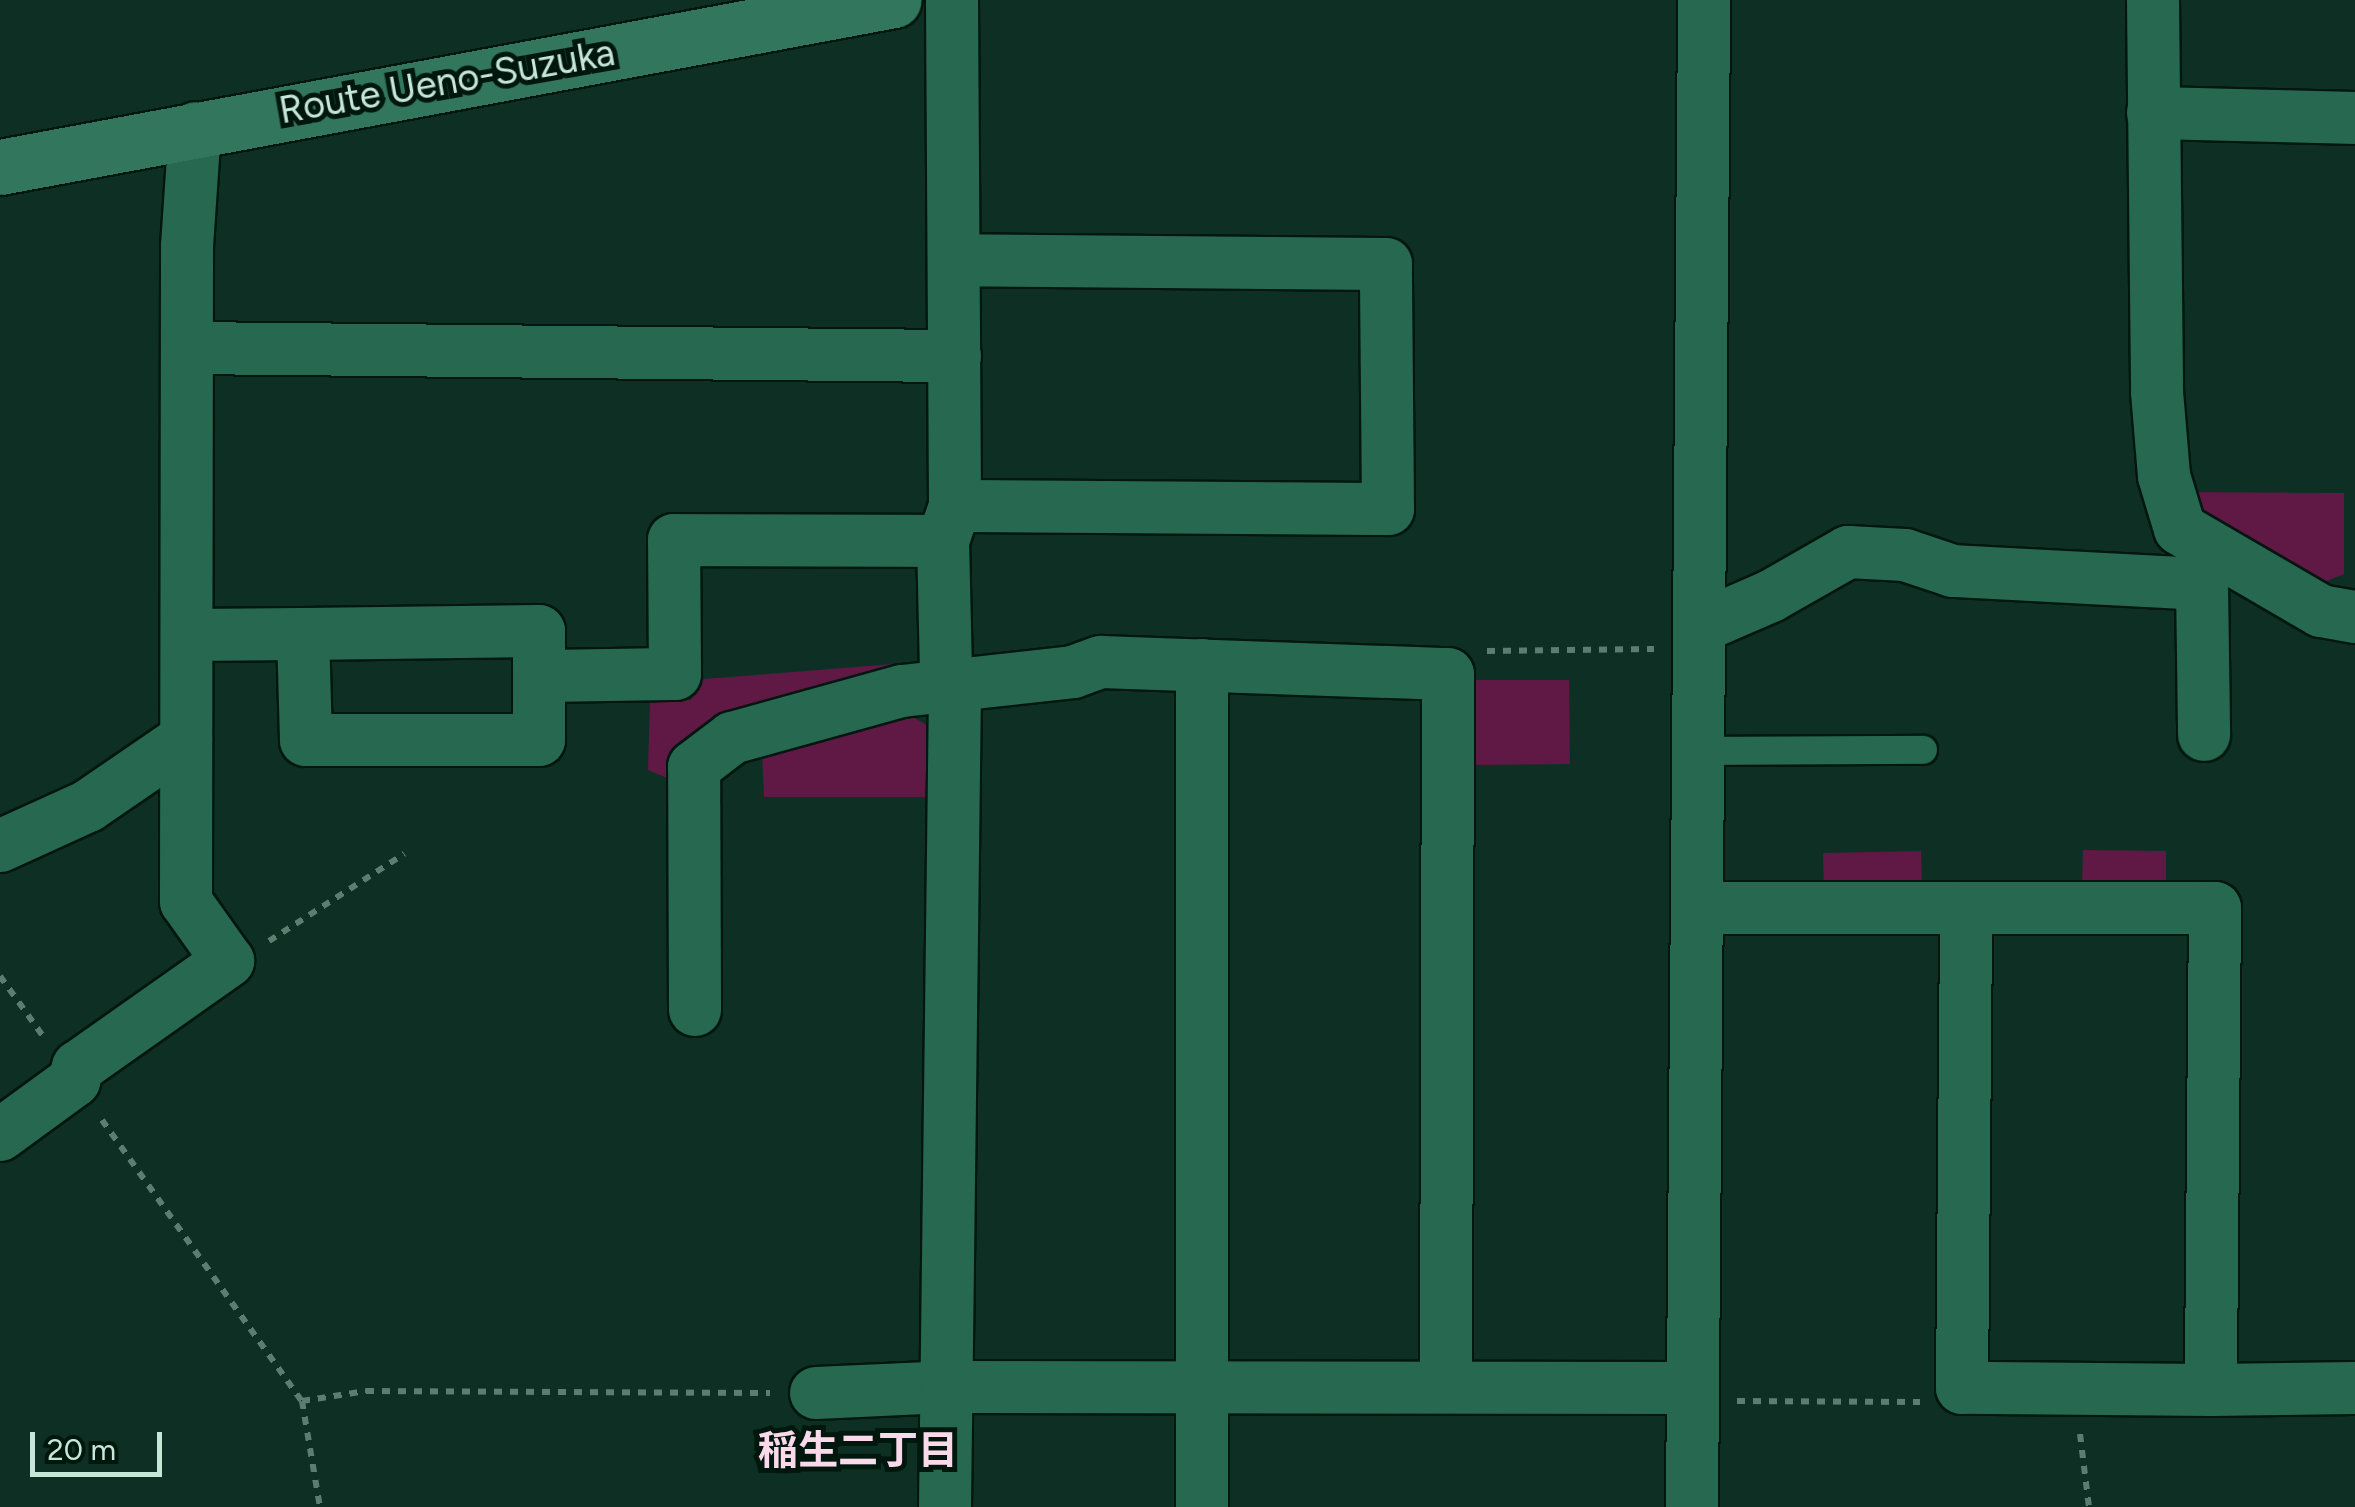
<!DOCTYPE html>
<html>
<head>
<meta charset="utf-8">
<style>
  body { margin:0 }
  #map { position:relative; width:2355px; height:1507px; overflow:hidden; background:#0e3024; font-family:Figtree,"Noto Sans JP",sans-serif }
  div>[style] { position:absolute }
  .green>* { inset:0; background:#601845 }
  .path>* { height:6px; margin-top:-3px; transform-origin:0; background:repeating-linear-gradient(90deg,#5c7d70 0 8px,transparent 0 16px) }
  .roads { filter:drop-shadow(2px 0 #03160f) drop-shadow(-2px 0 #03160f) drop-shadow(0 2px #03160f) drop-shadow(0 -2px #03160f) }
  .service>* { height:28px; margin:-14px; padding:0 14px; transform-origin:14px; border-radius:14px; background:#276851 }
  .minor>* { height:52px; margin:-26px; padding:0 26px; transform-origin:26px; border-radius:26px; background:#276851 }
  .secondary>* { height:55px; margin:-27.5px; padding:0 27.5px; transform-origin:27.5px; border-radius:27.5px; background:#31765d }
  span { translate:-50% -50%; white-space:nowrap; text-align:center; line-height:1.15; -webkit-text-stroke:10px #00170e; paint-order:stroke }
  .street-label { font-size:38px; color:#c6e6d8 }
  .neighbourhood-label { font-size:40px; color:#fadaea; font-weight:700 }
  .scale { position:absolute; left:30px; top:1432px; width:132px; height:45px; box-sizing:border-box; border:5px solid #c6e6d8; border-top:0; padding-left:12px; font-size:30px; line-height:35px; white-space:nowrap; color:#c6e6d8; -webkit-text-stroke:8px #00170e; paint-order:stroke }
</style>
</head>
<body>
<div id="map">
  <div class="green">
    <i style="clip-path:polygon(2186px 492px,2344px 493px,2344px 574px,2317px 585px,2212px 526px)"></i>
    <i style="clip-path:polygon(893px 664px,722px 721px,672px 780px,648px 770px,650px 699px,691px 700px,692px 680px)"></i>
    <i style="clip-path:polygon(1463px 680px,1569px 680px,1570px 764px,1464px 765px)"></i>
    <i style="clip-path:polygon(897px 708px,932px 728px,934px 797px,764px 797px,762px 751px)"></i>
    <i style="clip-path:polygon(2083px 850px,2166px 851px,2166px 890px,2082px 889px)"></i>
    <i style="clip-path:polygon(1921px 851px,1922px 889px,1824px 891px,1823px 853px)"></i>
  </div>
  <div class="path">
    <i style="left:1487px;top:651px;width:167px;rotate:-0.7deg"></i>
    <i style="left:269px;top:941px;width:161px;rotate:-32.8deg"></i>
    <i style="left:0;top:976px;width:74px;rotate:54.4deg"></i>
    <i style="left:102px;top:1120px;width:345px;rotate:54.6deg"></i>
    <i style="left:302px;top:1401px;width:108px;rotate:80.4deg"></i>
    <i style="left:302px;top:1401px;width:65px;rotate:-8.9deg"></i>
    <i style="left:366px;top:1391px;width:404px;rotate:0.3deg"></i>
    <i style="left:1737px;top:1401px;width:183px;rotate:0.3deg"></i>
    <i style="left:2080px;top:1434px;width:74px;rotate:83deg"></i>
  </div>
  <div class="roads">
    <div class="service">
      <i style="left:1700px;top:751px;width:223px;rotate:-0.3deg"></i>
    </div>
    <div class="minor">
      <i style="left:2153px;top:0;width:392px;rotate:89.4deg"></i>
      <i style="left:2157px;top:392px;width:84px;rotate:85.2deg"></i>
      <i style="left:2164px;top:476px;width:55px;rotate:73.2deg"></i>
      <i style="left:2180px;top:529px;width:163px;rotate:30.2deg"></i>
      <i style="left:2321px;top:611px;width:35px;rotate:10deg"></i>
      <i style="left:2153px;top:113px;width:202px;rotate:1.4deg"></i>
      <i style="left:187px;top:348px;width:768px;rotate:0.6deg"></i>
      <i style="left:955px;top:506px;width:433px;rotate:0.4deg"></i>
      <i style="left:1388px;top:509px;width:245px;rotate:-90.5deg"></i>
      <i style="left:1386px;top:264px;width:429px;rotate:-179.5deg"></i>
      <i style="left:1702px;top:626px;width:75px;rotate:-23.5deg"></i>
      <i style="left:1771px;top:596px;width:89px;rotate:-29.7deg"></i>
      <i style="left:1848px;top:552px;width:57px;rotate:3deg"></i>
      <i style="left:1905px;top:555px;width:51px;rotate:18.4deg"></i>
      <i style="left:1953px;top:571px;width:249px;rotate:3deg"></i>
      <i style="left:2202px;top:584px;width:151px;rotate:89.2deg"></i>
      <i style="left:539px;top:631px;width:109px;rotate:90deg"></i>
      <i style="left:539px;top:740px;width:233px;rotate:180deg"></i>
      <i style="left:306px;top:740px;width:106px;rotate:-91.6deg"></i>
      <i style="left:303px;top:634px;width:236px;rotate:-0.7deg"></i>
      <i style="left:187px;top:635px;width:116px;rotate:-0.5deg"></i>
      <i style="left:1202px;top:665px;width:842px;rotate:90deg"></i>
      <i style="left:541px;top:676px;width:134px;rotate:-0.9deg"></i>
      <i style="left:675px;top:674px;width:134px;rotate:-90.4deg"></i>
      <i style="left:674px;top:540px;width:269px;rotate:0.2deg"></i>
      <i style="left:0;top:846px;width:97px;rotate:-24.4deg"></i>
      <i style="left:88px;top:806px;width:119px;rotate:-34.4deg"></i>
      <i style="left:1700px;top:908px;width:515px"></i>
      <i style="left:2215px;top:908px;width:482px;rotate:90.5deg"></i>
      <i style="left:2211px;top:1390px;width:249px;rotate:-179.5deg"></i>
      <i style="left:1962px;top:1388px;width:479px;rotate:-89.5deg"></i>
      <i style="left:695px;top:1010px;width:243px;rotate:-90.2deg"></i>
      <i style="left:694px;top:767px;width:48px;rotate:-37.3deg"></i>
      <i style="left:732px;top:738px;width:176px;rotate:-15.5deg"></i>
      <i style="left:902px;top:691px;width:172px;rotate:-6.3deg"></i>
      <i style="left:1073px;top:672px;width:30px;rotate:-20deg"></i>
      <i style="left:1101px;top:662px;width:347px;rotate:2deg"></i>
      <i style="left:1448px;top:674px;width:713px;rotate:90.16deg"></i>
      <i style="left:0;top:1135px;width:92px;rotate:-36.1deg"></i>
      <i style="left:74px;top:1081px;width:15px;rotate:-74deg"></i>
      <i style="left:78px;top:1067px;width:184px;rotate:-35.2deg"></i>
      <i style="left:228px;top:961px;width:72px;rotate:-125.4deg"></i>
      <i style="left:186px;top:902px;width:656px;rotate:-89.91deg"></i>
      <i style="left:187px;top:246px;width:118px;rotate:-86.1deg"></i>
      <i style="left:2211px;top:1390px;width:144px;rotate:-0.8deg"></i>
      <i style="left:816px;top:1393px;width:130px;rotate:-2.6deg"></i>
      <i style="left:946px;top:1387px;width:747px;rotate:0.08deg"></i>
      <i style="left:945px;top:1507px;width:818px;rotate:-89.3deg"></i>
      <i style="left:955px;top:689px;width:19px;rotate:-118deg"></i>
      <i style="left:946px;top:672px;width:131px;rotate:-91.3deg"></i>
      <i style="left:943px;top:541px;width:37px;rotate:-71deg"></i>
      <i style="left:955px;top:506px;width:506px;rotate:-90.34deg"></i>
      <i style="left:1692px;top:1507px;width:1507px;rotate:-89.54deg"></i>
    </div>
    <div class="secondary">
      <i style="left:0;top:167px;width:909px;rotate:-10.58deg"></i>
    </div>
  </div>
  <div class="street-label">
    <span style="left:447px;top:82px;rotate:-10deg">Route Ueno-Suzuka</span>
  </div>
  <div class="neighbourhood-label">
    <span style="left:858px;top:1450px">稲生二丁目</span>
  </div>
  <div class="scale">20 m</div>
</div>
</body>
</html>
